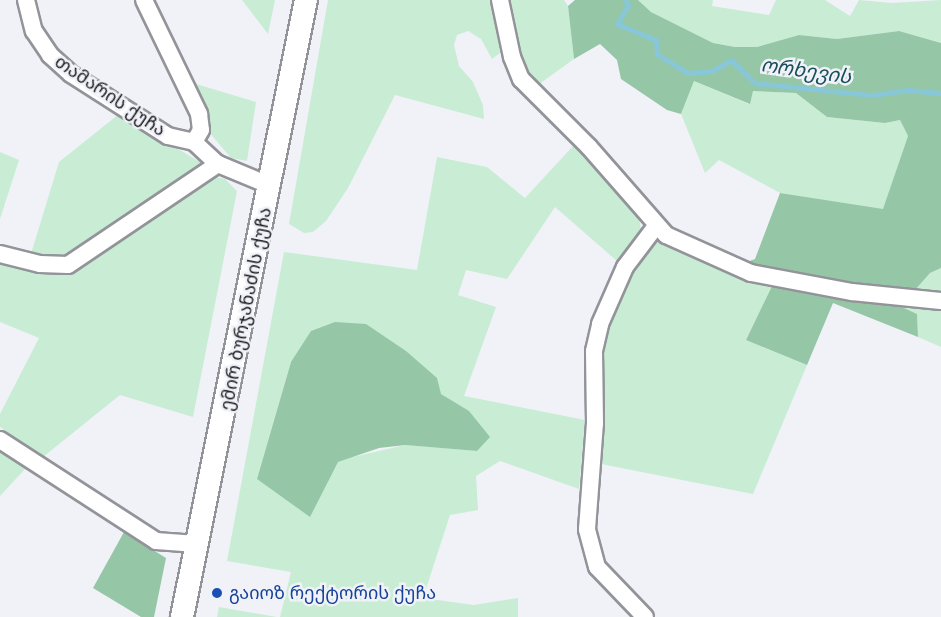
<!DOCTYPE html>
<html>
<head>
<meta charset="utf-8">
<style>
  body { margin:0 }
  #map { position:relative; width:941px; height:617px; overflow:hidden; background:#f0f2f8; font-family:Poppins,"Noto Sans Georgian",sans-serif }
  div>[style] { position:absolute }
  .green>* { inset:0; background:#c8edd4 }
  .forest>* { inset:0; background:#95c6a6 }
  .stream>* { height:5px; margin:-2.5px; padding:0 2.5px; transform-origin:2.5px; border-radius:2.5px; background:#88c7d8 }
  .roads { filter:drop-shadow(2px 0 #93949a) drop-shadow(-2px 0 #93949a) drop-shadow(0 2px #93949a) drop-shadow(0 -2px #93949a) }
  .street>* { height:16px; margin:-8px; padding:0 8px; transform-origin:8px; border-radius:8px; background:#fff }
  .secondary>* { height:22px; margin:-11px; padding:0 11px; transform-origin:11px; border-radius:11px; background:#fff }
  .dots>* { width:16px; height:16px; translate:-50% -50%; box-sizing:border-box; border:3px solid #f0f2f8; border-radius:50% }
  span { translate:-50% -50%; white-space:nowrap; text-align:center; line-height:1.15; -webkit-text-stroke:5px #f0f2f8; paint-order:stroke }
  .street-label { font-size:18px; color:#1a1b1d }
  .transit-label { font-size:18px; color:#164399 }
  .left { translate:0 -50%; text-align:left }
  .water-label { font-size:20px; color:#184f5b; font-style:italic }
</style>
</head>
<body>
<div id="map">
  <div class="green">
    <i style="clip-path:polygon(242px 0,275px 0,268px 34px)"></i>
    <i style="clip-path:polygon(328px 0,492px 0,500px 53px,492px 59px,481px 39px,468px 31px,457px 35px,454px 45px,459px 66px,473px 82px,483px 105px,484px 119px,395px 95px,348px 188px,326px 221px,313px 232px,304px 233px,289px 224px)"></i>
    <i style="clip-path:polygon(507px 0,564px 0,568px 6px,574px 59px,535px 87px,517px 52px)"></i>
    <i style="clip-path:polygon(638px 0,713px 0,712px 6px,769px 15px,776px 0,825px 0,850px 16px,859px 0,892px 3px,941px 0,941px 43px,899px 31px,837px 39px,799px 35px,757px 47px,735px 47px,713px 43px,651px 12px)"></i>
    <i style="clip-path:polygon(694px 81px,749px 104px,753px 91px,796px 93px,827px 117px,885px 123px,900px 120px,908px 136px,883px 210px,780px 193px,719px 160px,705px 173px,681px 114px)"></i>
    <i style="clip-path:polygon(196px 84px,256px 102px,247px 161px,231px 158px,209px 132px)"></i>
    <i style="clip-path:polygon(119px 114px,200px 162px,201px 169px,70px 260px,30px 257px,59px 162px)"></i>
    <i style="clip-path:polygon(evenodd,574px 145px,639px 218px,641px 229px,617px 261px,555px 207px,507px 279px,466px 270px,458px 295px,496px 307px,464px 396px,585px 420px,579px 489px,500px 461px,476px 476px,478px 510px,450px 515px,423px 598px,474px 605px,518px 598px,518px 617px,280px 617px,291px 572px,227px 561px,284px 252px,417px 270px,437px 157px,487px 167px,525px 198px,574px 145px,291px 362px,441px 394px,469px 412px,477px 451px,405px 445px,257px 479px,291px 362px)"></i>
    <i style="clip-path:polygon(0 152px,19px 160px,0 219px)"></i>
    <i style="clip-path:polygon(211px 176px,225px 179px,237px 191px,193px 417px,120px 395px,43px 457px,0 427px,0 414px,39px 338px,0 322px,0 261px,48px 273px,68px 272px)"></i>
    <i style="clip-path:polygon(663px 241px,743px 278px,772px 286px,746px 340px,807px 365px,753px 494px,596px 463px,598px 359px,610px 322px,641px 256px,650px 244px)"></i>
    <i style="clip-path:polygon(941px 268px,941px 296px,915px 290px,930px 273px)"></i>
    <i style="clip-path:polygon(891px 302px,941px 306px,941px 347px,918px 337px,917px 314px)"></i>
    <i style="clip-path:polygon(0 452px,26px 468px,0 496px)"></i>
    <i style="clip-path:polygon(219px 607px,277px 617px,217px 617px)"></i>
  </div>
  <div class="forest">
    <i style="clip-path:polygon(575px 0,638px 0,651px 12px,713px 43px,735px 47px,757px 47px,799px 35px,837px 39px,899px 31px,941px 43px,941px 268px,930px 273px,915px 290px,840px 286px,742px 264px,755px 259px,780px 193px,883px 209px,908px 136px,900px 120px,885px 123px,827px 117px,796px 93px,753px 91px,750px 104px,694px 81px,681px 114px,667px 110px,621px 79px,617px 60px,600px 44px,574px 59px,568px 6px)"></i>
    <i style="clip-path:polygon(772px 286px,891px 302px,917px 314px,918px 337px,833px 303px,807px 365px,746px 340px)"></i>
    <i style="clip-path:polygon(335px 322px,366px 324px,406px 351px,437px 378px,441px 394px,469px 411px,490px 437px,477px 451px,405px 445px,379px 448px,338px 462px,310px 517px,257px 479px,291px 362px,311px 331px)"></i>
    <i style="clip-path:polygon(124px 532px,166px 558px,154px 617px,141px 617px,93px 588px)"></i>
  </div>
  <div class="stream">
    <i style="left:625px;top:0;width:6px;rotate:59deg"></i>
    <i style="left:628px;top:5px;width:22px;rotate:120deg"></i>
    <i style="left:617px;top:24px;width:42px;rotate:22.3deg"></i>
    <i style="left:656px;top:40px;width:14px;rotate:86deg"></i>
    <i style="left:657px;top:54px;width:36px;rotate:32deg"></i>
    <i style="left:688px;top:73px;width:24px;rotate:-5deg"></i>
    <i style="left:712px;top:71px;width:22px;rotate:-30deg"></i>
    <i style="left:731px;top:60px;width:33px;rotate:44deg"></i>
    <i style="left:755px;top:83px;width:118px;rotate:5.9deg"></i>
    <i style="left:872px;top:95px;width:35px;rotate:-8deg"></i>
    <i style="left:907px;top:90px;width:34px;rotate:5deg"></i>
  </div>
  <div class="roads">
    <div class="street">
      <i style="left:26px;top:0;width:32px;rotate:76deg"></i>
      <i style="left:34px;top:31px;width:29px;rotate:56deg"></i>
      <i style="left:50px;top:55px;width:28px;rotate:42deg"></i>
      <i style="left:71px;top:74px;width:115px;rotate:32.6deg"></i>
      <i style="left:168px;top:136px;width:27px;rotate:13deg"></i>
      <i style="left:194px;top:142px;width:33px;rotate:43deg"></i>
      <i style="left:218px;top:164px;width:57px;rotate:22.5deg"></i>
      <i style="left:144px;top:0;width:127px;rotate:64.2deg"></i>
      <i style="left:199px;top:114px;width:16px;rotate:83deg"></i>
      <i style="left:201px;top:130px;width:14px;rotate:120deg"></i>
      <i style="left:500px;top:0;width:58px;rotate:78.1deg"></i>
      <i style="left:512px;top:57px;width:24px;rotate:68deg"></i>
      <i style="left:521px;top:79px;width:96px;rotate:45deg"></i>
      <i style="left:589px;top:147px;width:117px;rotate:48.8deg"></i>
      <i style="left:666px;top:235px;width:93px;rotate:24.1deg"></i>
      <i style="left:751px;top:273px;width:103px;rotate:10.7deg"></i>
      <i style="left:852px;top:292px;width:89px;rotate:5.8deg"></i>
      <i style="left:0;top:254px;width:41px;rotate:14deg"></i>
      <i style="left:40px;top:264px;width:28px;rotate:2deg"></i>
      <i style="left:68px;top:265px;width:181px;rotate:-34deg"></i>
      <i style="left:0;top:440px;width:186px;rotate:32.9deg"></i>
      <i style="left:156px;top:541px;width:41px;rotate:4.2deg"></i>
      <i style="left:645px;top:617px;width:69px;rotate:-133.8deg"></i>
      <i style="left:597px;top:567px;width:39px;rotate:-105deg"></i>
      <i style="left:587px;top:529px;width:106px;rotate:-85.7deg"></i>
      <i style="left:595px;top:423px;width:72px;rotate:-90.8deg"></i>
      <i style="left:594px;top:351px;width:28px;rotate:-77deg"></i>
      <i style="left:600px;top:324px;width:62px;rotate:-66.3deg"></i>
      <i style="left:625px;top:267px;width:51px;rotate:-52.9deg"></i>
    </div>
    <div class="secondary">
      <i style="left:182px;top:617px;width:629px;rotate:-78.64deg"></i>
    </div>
  </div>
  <div class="dots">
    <i style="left:217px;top:593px;background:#1a4fb4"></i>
  </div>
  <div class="street-label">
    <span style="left:110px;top:96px;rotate:34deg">თამარის ქუჩა</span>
    <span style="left:246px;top:309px;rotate:-79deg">ემირ ბურჯანაძის ქუჩა</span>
  </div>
  <div class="transit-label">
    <span class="left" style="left:229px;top:593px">გაიოზ რექტორის ქუჩა</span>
  </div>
  <div class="water-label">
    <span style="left:806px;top:71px;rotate:8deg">ორხევის</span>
  </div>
</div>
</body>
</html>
